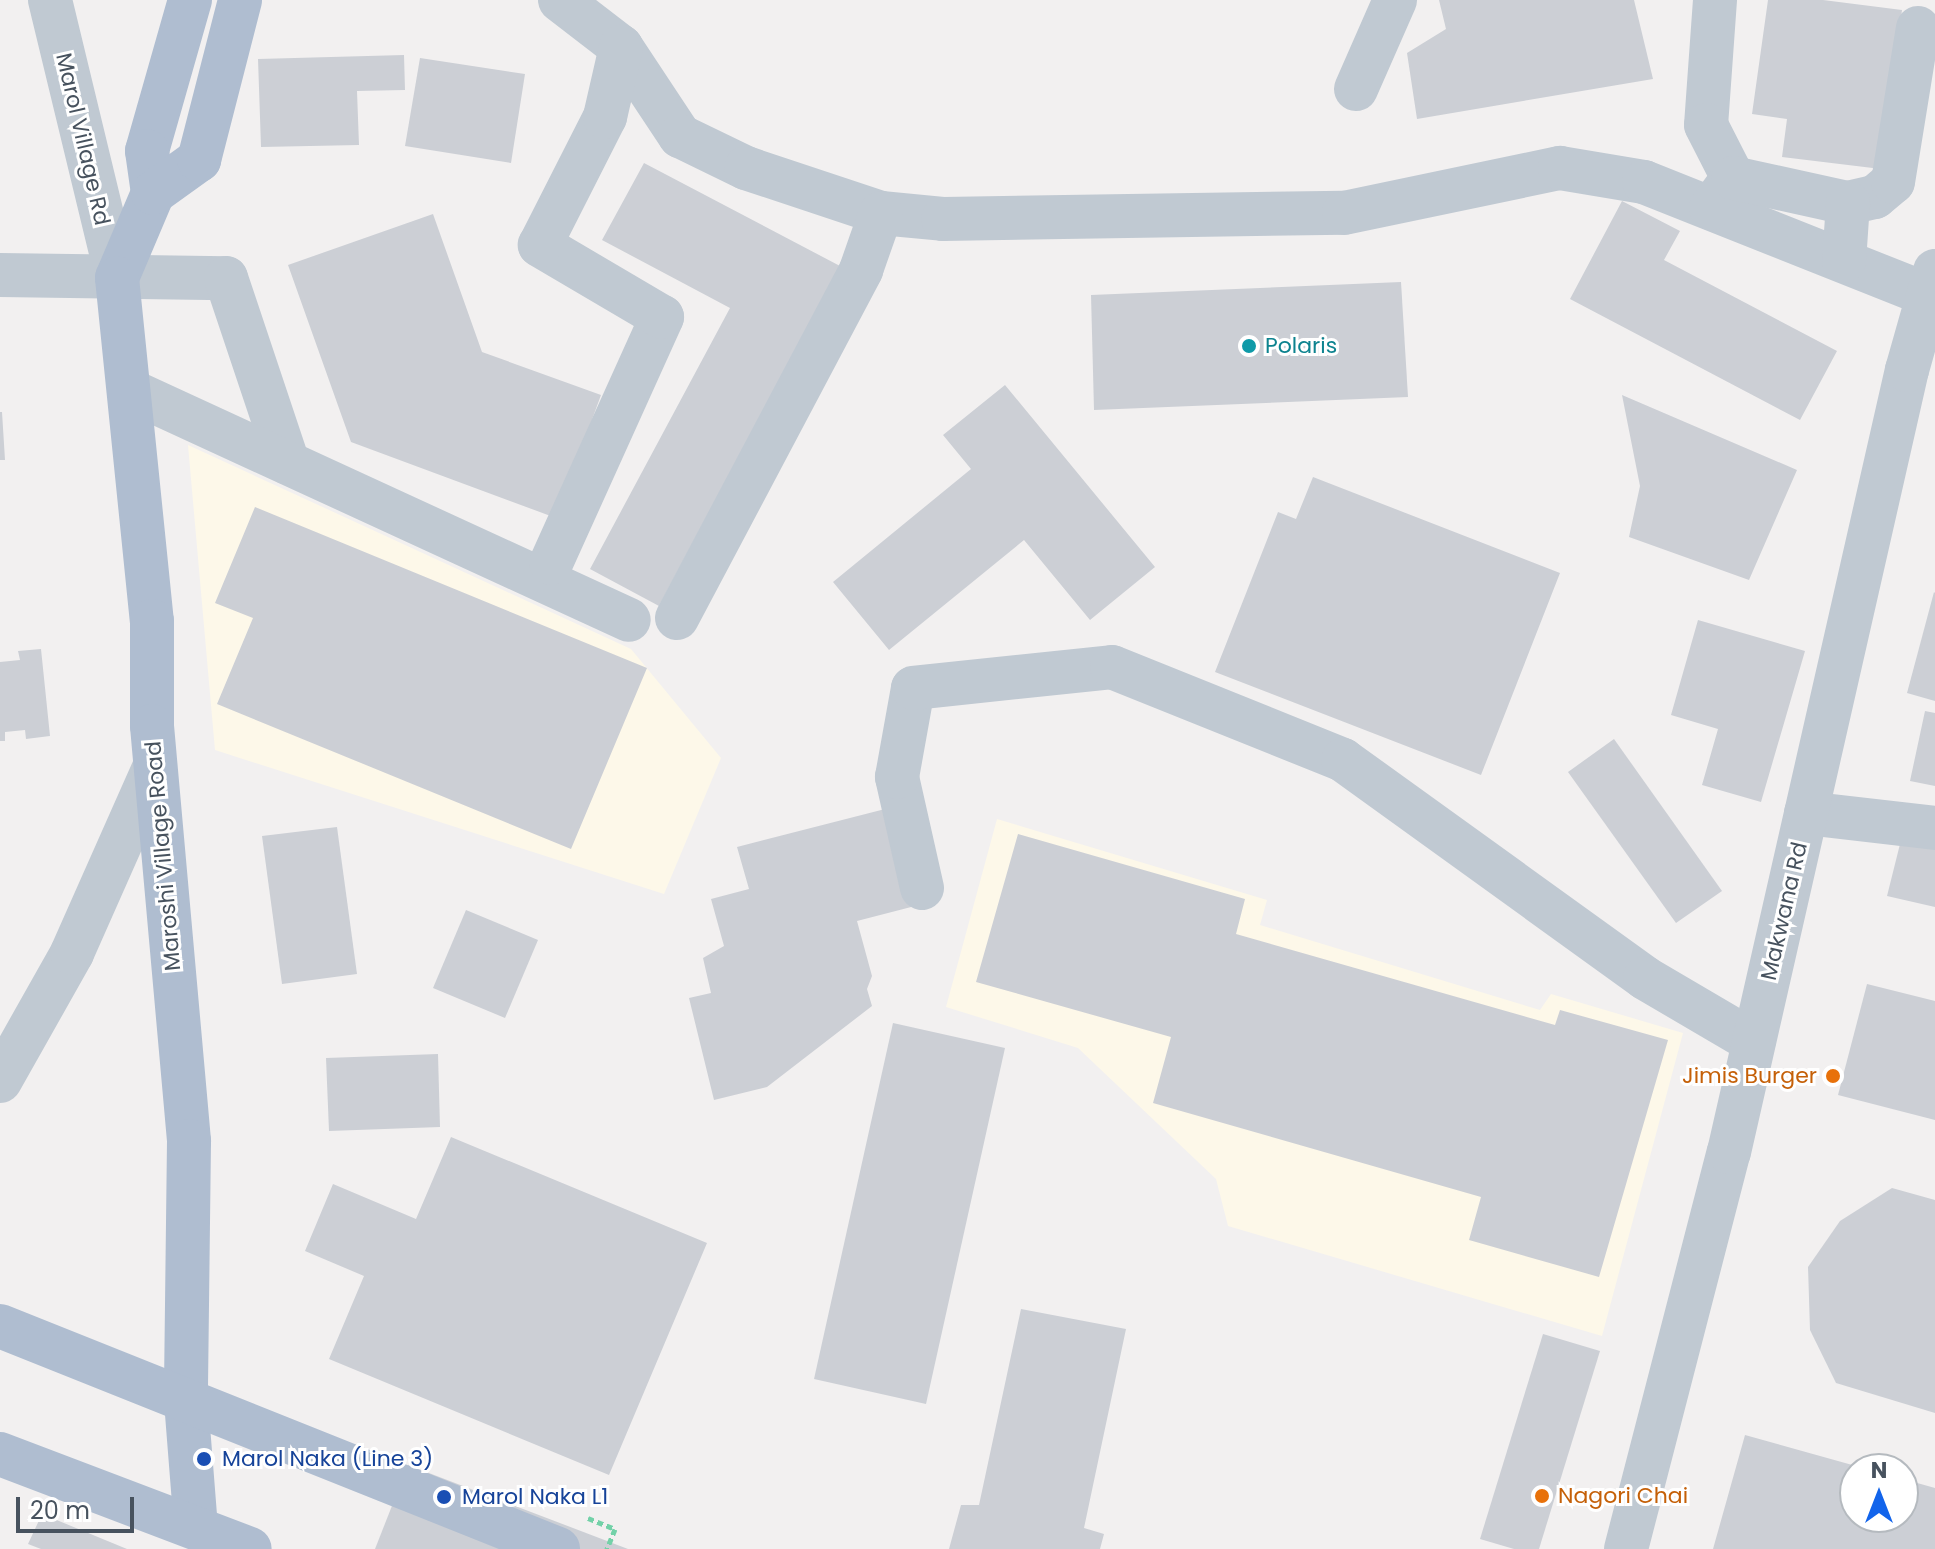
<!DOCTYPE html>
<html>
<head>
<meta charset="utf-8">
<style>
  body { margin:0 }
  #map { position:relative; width:1935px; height:1549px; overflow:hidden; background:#f2f0f0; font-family:Poppins,sans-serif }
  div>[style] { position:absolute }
  .commercial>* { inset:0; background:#fdf8e9 }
  .building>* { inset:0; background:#cccfd5 }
  .path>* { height:5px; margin-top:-2.5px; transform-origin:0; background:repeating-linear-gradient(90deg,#73d1a8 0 6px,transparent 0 10px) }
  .minor>* { height:44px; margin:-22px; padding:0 22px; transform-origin:22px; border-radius:22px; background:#c0c9d2 }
  .major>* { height:44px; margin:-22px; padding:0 22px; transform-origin:22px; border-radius:22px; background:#afbdd0 }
  .dots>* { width:22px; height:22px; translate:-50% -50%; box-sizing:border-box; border:4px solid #fff; border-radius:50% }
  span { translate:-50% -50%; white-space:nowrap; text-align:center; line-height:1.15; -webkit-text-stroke:6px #fff; paint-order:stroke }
  .street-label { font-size:22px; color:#47525e }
  .culture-label { font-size:22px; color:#0d838f }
  .left { translate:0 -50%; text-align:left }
  .food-label { font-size:22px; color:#c56008 }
  .right { translate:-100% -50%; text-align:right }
  .transit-label { font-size:22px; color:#164399 }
  .north { position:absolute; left:1839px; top:1453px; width:80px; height:80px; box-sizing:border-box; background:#fff; border:2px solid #b5babf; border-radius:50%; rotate:0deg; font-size:22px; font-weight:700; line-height:32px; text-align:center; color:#47525e }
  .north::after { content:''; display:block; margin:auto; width:28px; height:36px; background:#1264eb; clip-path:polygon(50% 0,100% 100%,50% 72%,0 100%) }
  .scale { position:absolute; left:16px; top:1497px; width:118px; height:36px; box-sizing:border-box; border:4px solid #47525e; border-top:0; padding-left:10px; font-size:24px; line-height:28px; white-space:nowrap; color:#47525e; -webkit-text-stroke:6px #fff; paint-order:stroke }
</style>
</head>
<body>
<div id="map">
  <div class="commercial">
    <i style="clip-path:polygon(188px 445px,631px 649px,721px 758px,664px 894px,215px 750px)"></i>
    <i style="clip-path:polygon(997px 819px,1267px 900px,1260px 925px,1540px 1010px,1551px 994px,1683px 1033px,1602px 1336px,1228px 1226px,1216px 1179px,1078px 1048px,946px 1007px)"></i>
  </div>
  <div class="building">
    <i style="clip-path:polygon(1439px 0,1634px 0,1653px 79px,1417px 119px,1407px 53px,1446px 29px)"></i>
    <i style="clip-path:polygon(1768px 0,1823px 0,1902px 10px,1881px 169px,1782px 157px,1787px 119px,1752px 114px)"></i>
    <i style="clip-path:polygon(404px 55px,405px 90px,357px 91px,359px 145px,261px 147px,258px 59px)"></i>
    <i style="clip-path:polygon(420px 58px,525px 74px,511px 163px,405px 146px)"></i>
    <i style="clip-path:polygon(644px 163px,840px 266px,659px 606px,590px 569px,730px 308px,602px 240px)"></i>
    <i style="clip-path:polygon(1622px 201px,1680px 231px,1664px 260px,1837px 351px,1800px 420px,1570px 299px)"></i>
    <i style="clip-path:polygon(433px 214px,482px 352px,601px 395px,556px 518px,351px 442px,288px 265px)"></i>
    <i style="clip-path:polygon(1401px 282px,1408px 397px,1094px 410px,1091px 295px)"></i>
    <i style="clip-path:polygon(1005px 385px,1155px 567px,1090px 620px,1024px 540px,889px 650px,833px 582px,971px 469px,943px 435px)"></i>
    <i style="clip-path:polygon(1622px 395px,1797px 470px,1749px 580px,1629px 537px,1640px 486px)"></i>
    <i style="clip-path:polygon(0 412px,2px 412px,5px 460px,0 460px)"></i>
    <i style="clip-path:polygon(1313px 477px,1560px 573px,1481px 775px,1215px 672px,1278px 512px,1296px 519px)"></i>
    <i style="clip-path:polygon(255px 507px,647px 668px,571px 849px,217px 704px,253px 618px,215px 603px)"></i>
    <i style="clip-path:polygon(1934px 592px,1935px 593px,1935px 701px,1907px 693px)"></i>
    <i style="clip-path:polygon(1698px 620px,1805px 651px,1761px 802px,1702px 785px,1718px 729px,1671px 715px)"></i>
    <i style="clip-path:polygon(41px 649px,50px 736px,26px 739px,25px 730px,5px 732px,5px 741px,0 741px,0 662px,20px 660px,18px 651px)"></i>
    <i style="clip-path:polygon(1925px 711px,1935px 713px,1935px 786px,1910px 781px)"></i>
    <i style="clip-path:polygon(1614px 739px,1722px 891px,1676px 923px,1568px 772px)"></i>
    <i style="clip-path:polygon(889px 808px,915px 906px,857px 921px,872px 976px,867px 989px,872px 1006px,767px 1087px,714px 1100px,689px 998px,711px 993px,703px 958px,724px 946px,711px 899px,749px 889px,737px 847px)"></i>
    <i style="clip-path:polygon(337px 827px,357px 974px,282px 984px,262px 836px)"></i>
    <i style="clip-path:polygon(1018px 834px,1245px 899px,1236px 934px,1555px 1025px,1560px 1010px,1668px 1040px,1599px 1277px,1469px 1240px,1481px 1197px,1153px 1103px,1171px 1037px,976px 982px)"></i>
    <i style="clip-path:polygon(1901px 840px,1935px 848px,1935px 907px,1887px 896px)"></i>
    <i style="clip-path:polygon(466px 910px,538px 940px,505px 1018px,433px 988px)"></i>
    <i style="clip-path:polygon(1867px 984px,1935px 1001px,1935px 1120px,1838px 1095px)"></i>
    <i style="clip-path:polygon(893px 1023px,1005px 1048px,926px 1404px,814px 1379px)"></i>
    <i style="clip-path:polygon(438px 1054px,440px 1127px,329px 1131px,326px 1058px)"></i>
    <i style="clip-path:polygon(451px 1137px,707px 1243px,609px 1475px,329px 1359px,364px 1276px,305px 1251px,333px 1184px,416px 1219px)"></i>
    <i style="clip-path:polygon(1892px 1188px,1935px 1200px,1935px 1413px,1836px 1383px,1810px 1330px,1808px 1267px,1840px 1221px)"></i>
    <i style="clip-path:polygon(1021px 1309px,1126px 1329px,1084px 1528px,1104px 1534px,1100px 1549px,949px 1549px,961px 1505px,979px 1505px)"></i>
    <i style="clip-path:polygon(1543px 1334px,1600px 1351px,1539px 1549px,1514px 1549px,1480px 1539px)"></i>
    <i style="clip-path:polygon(1745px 1435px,1863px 1468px,1855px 1469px,1855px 1517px,1903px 1517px,1903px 1479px,1935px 1488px,1935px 1549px,1713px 1549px)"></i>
    <i style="clip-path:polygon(408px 1465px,628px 1549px,375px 1549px)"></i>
    <i style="clip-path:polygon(42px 1514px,127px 1549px,41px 1549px,28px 1544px)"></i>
  </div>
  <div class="path">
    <i style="left:588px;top:1518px;width:29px;rotate:22deg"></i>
    <i style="left:615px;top:1529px;width:22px;rotate:112deg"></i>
  </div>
  <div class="minor">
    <i style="left:50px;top:0;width:286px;rotate:76.4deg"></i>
    <i style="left:560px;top:0;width:77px;rotate:37.6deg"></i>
    <i style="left:621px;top:47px;width:107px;rotate:56.5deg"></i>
    <i style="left:680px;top:136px;width:73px;rotate:25.9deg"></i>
    <i style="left:746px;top:168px;width:142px;rotate:18.4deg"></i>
    <i style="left:881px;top:213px;width:62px;rotate:5.5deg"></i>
    <i style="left:943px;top:219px;width:401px;rotate:-0.9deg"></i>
    <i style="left:1344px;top:213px;width:221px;rotate:-11.8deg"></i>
    <i style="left:1560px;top:168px;width:85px;rotate:9.5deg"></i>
    <i style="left:1644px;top:182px;width:306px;rotate:21.7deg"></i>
    <i style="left:1715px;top:0;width:125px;rotate:94.1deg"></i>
    <i style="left:1706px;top:125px;width:59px;rotate:63deg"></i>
    <i style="left:1356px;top:89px;width:97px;rotate:-66.3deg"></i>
    <i style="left:1848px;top:203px;width:28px;rotate:-13deg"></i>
    <i style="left:1875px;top:197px;width:23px;rotate:-40deg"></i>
    <i style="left:1893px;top:182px;width:156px;rotate:-80.8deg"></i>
    <i style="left:1711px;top:208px;width:37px;rotate:-54deg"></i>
    <i style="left:1733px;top:178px;width:118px;rotate:12.3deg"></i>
    <i style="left:1848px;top:203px;width:58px;rotate:93.9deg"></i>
    <i style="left:0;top:275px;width:226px;rotate:0.8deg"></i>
    <i style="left:226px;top:278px;width:195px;rotate:71.5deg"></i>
    <i style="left:129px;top:390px;width:550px;rotate:24.7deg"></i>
    <i style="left:551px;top:563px;width:270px;rotate:-65.7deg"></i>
    <i style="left:662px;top:317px;width:142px;rotate:-149.5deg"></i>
    <i style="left:540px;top:245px;width:144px;rotate:-63.1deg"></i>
    <i style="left:605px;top:117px;width:72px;rotate:-77.1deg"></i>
    <i style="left:677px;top:618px;width:394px;rotate:-62.1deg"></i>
    <i style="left:861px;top:270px;width:60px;rotate:-70.7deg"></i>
    <i style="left:1806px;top:813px;width:130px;rotate:6.6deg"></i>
    <i style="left:922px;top:888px;width:114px;rotate:-102.7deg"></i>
    <i style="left:897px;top:777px;width:90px;rotate:-79.8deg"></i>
    <i style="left:913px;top:688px;width:200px;rotate:-6deg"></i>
    <i style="left:1112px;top:667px;width:249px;rotate:21.9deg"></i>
    <i style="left:1343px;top:760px;width:372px;rotate:35.8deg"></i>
    <i style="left:1645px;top:978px;width:126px;rotate:30.4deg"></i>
    <i style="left:0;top:1081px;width:147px;rotate:-60.6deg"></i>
    <i style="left:72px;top:953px;width:205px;rotate:-66.1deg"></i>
    <i style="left:1626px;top:1549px;width:410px;rotate:-75.5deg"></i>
    <i style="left:1729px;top:1152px;width:802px;rotate:-77.18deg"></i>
    <i style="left:1907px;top:370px;width:103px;rotate:-74.2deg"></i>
  </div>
  <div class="major">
    <i style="left:190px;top:0;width:157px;rotate:105.9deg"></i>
    <i style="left:147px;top:151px;width:42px;rotate:81.9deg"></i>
    <i style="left:153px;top:193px;width:92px;rotate:113deg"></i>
    <i style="left:117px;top:278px;width:345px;rotate:84.2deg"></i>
    <i style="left:152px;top:621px;width:105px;rotate:90deg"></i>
    <i style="left:152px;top:726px;width:417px;rotate:84.9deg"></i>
    <i style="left:189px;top:1141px;width:260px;rotate:90.7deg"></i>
    <i style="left:186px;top:1401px;width:126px;rotate:85.5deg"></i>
    <i style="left:153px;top:193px;width:57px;rotate:-35.7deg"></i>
    <i style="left:199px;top:160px;width:165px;rotate:-75.6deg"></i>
    <i style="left:0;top:1326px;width:601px;rotate:21.78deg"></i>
    <i style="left:0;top:1454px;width:267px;rotate:20.8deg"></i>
  </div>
  <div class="dots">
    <i style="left:1249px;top:346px;background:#0f9aa8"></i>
    <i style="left:1833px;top:1076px;background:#e8710a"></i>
    <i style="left:204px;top:1459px;background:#1a4fb4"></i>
    <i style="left:1542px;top:1496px;background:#e8710a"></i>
    <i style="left:444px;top:1497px;background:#1a4fb4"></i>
  </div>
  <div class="street-label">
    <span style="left:83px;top:139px;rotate:77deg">Marol Village Rd</span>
    <span style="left:163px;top:856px;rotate:-95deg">Maroshi Village Road</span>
    <span style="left:1784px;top:911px;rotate:-77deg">Makwana Rd</span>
  </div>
  <div class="culture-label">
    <span class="left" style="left:1265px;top:346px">Polaris</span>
  </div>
  <div class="food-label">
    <span class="right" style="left:1817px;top:1076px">Jimis Burger</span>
    <span class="left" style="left:1558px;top:1496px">Nagori Chai</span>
  </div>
  <div class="transit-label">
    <span class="left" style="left:222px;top:1459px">Marol Naka (Line 3)</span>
    <span class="left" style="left:462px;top:1497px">Marol Naka L1</span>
  </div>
  <div class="north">N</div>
  <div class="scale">20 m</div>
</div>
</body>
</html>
